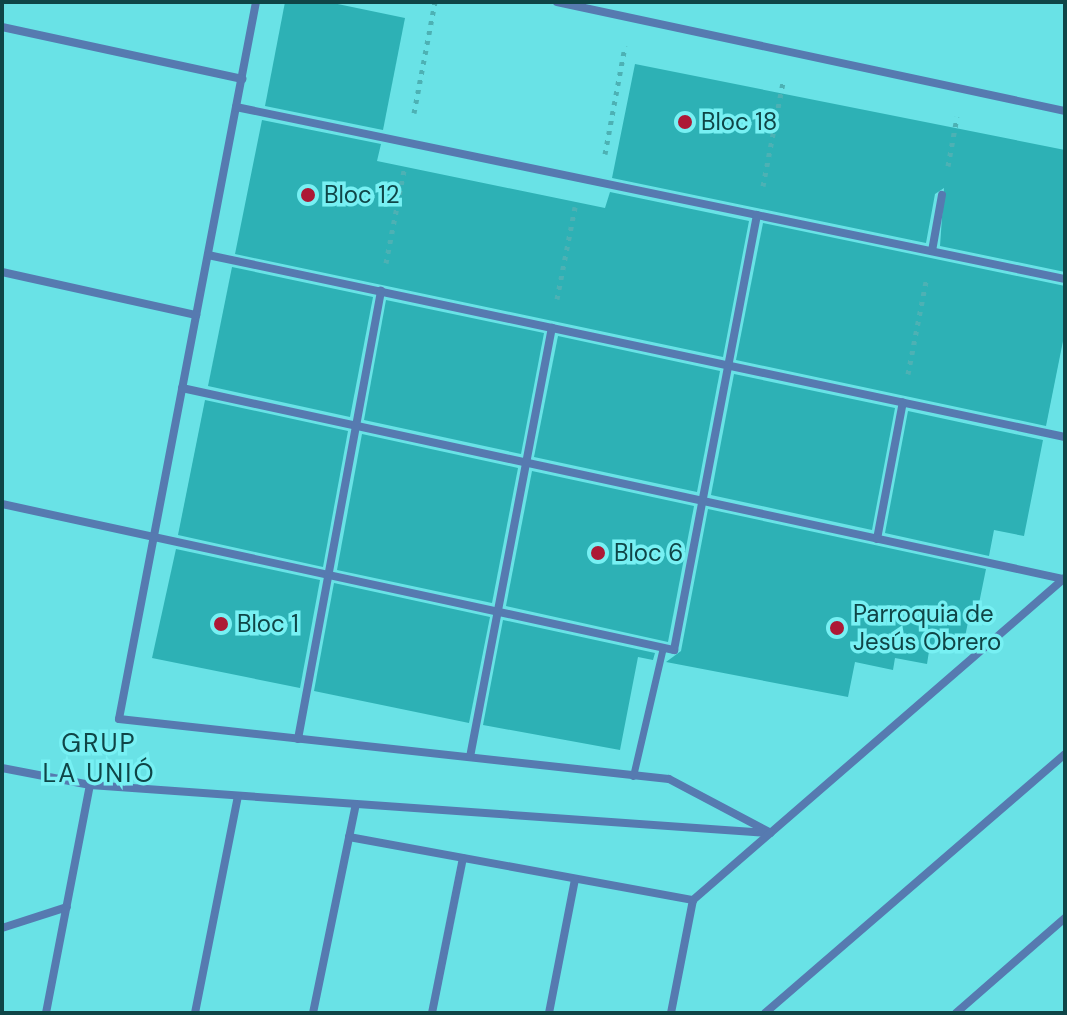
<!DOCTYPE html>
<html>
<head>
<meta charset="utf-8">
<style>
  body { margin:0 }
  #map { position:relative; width:1067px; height:1015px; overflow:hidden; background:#69e2e6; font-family:"DM Sans",sans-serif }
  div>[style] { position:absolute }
  .building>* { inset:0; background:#2db1b5 }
  .path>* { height:5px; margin-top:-2.5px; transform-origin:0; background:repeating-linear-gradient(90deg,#4db1b4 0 4px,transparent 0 10px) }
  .pedestrian>* { height:7px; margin:-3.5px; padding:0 3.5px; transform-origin:3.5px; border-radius:3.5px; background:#567ab0 }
  .minor>* { height:8px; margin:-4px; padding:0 4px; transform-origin:4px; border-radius:4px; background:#567ab0 }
  .dots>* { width:22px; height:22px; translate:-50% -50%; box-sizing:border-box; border:4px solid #77f0f3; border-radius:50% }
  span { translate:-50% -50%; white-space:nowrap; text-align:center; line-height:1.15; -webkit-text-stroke:7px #77f0f3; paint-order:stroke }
  .poi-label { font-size:24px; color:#0f4547 }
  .left { translate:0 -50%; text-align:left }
  .neighbourhood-label { font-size:26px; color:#0f4547; letter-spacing:2px }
  .frame { position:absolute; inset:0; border:4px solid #0f4547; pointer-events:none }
</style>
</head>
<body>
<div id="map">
  <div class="building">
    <i style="clip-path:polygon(285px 2px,328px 2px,405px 18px,383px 130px,265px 106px)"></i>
    <i style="clip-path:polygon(635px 64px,1065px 150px,1065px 272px,940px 246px,944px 188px,935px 194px,926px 243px,612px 178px)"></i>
    <i style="clip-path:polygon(262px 120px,381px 144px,377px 161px,605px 208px,610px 192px,749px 221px,723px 357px,235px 254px)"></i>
    <i style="clip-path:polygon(763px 223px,1065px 286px,1065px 331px,1046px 426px,736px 360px)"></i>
    <i style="clip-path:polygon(232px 267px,373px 297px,350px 417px,208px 386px)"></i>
    <i style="clip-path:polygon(386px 300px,544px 333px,521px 454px,364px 420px)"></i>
    <i style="clip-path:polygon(558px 336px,720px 371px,697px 492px,534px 457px)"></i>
    <i style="clip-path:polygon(734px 374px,895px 408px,872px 530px,711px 495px)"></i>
    <i style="clip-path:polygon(205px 400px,348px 431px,323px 567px,178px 535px)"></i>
    <i style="clip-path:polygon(908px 411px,1043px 440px,1024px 536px,994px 530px,989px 556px,885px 533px)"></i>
    <i style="clip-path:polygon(362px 434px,518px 468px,492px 603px,337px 570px)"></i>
    <i style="clip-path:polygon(532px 471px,694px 506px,668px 642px,506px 606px)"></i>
    <i style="clip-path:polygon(708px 509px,986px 569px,975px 623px,968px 622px,965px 637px,947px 634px,945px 648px,930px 645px,927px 664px,895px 658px,893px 670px,855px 662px,848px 697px,666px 662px,681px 651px)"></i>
    <i style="clip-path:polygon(176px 549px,320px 580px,300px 688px,152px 658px)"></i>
    <i style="clip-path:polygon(334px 583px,490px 617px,469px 723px,314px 691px)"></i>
    <i style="clip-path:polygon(503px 620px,655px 653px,653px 660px,638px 657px,620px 750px,483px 725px)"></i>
  </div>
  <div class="path">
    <i style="left:414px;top:113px;width:113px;rotate:-79.3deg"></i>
    <i style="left:605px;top:154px;width:110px;rotate:-79.5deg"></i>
    <i style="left:948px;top:166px;width:50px;rotate:-79.6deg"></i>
    <i style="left:763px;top:186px;width:106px;rotate:-79.1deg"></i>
    <i style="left:386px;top:263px;width:95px;rotate:-79deg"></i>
    <i style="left:557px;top:299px;width:94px;rotate:-78.9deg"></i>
    <i style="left:908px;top:374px;width:95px;rotate:-79deg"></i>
  </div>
  <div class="pedestrian">
    <i style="left:633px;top:776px;width:132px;rotate:-76.9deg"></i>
  </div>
  <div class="minor">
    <i style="left:256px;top:2px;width:730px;rotate:100.82deg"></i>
    <i style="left:119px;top:719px;width:553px;rotate:6.23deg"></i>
    <i style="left:669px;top:779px;width:115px;rotate:27.9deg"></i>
    <i style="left:557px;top:2px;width:520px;rotate:12.11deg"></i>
    <i style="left:2px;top:27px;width:246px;rotate:12.2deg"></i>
    <i style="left:236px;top:107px;width:847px;rotate:11.72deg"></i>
    <i style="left:932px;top:251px;width:57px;rotate:-79.9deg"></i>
    <i style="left:208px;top:255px;width:876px;rotate:11.99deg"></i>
    <i style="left:2px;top:272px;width:199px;rotate:12.5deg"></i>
    <i style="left:182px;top:388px;width:901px;rotate:12.23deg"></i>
    <i style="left:2px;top:504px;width:688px;rotate:12.26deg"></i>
    <i style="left:674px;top:650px;width:443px;rotate:-79.2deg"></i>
    <i style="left:877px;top:539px;width:139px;rotate:-79.3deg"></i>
    <i style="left:298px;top:739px;width:456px;rotate:-79.5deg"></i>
    <i style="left:470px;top:757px;width:437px;rotate:-79.2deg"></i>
    <i style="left:2px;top:768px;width:90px;rotate:10.9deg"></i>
    <i style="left:90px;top:785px;width:678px;rotate:4.06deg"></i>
    <i style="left:349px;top:837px;width:350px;rotate:10.4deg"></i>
    <i style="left:2px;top:928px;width:68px;rotate:-17.9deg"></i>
    <i style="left:46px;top:1013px;width:232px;rotate:-79.1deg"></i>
    <i style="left:195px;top:1013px;width:221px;rotate:-78.8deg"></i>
    <i style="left:313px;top:1013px;width:213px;rotate:-78.4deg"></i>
    <i style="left:432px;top:1013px;width:158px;rotate:-78.7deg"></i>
    <i style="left:549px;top:1013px;width:136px;rotate:-79deg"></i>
    <i style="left:671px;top:1013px;width:115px;rotate:-79deg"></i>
    <i style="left:693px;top:900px;width:492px;rotate:-40.9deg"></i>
    <i style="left:765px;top:1013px;width:396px;rotate:-40.8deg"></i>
    <i style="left:956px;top:1013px;width:145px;rotate:-41.1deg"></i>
  </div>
  <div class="dots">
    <i style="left:685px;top:122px;background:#ad1936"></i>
    <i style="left:308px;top:195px;background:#ad1936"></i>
    <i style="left:598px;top:553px;background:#ad1936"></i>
    <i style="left:221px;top:624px;background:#ad1936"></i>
    <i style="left:837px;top:628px;background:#ad1936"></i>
  </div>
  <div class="poi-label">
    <span class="left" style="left:701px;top:122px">Bloc 18</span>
    <span class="left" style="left:324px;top:195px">Bloc 12</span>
    <span class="left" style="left:614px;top:553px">Bloc 6</span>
    <span class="left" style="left:853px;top:628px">Parroquia de<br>Jesús Obrero</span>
    <span class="left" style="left:237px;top:624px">Bloc 1</span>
  </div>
  <div class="neighbourhood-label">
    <span style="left:99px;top:759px">GRUP<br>LA UNIÓ</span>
  </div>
  <div class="frame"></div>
</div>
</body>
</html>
